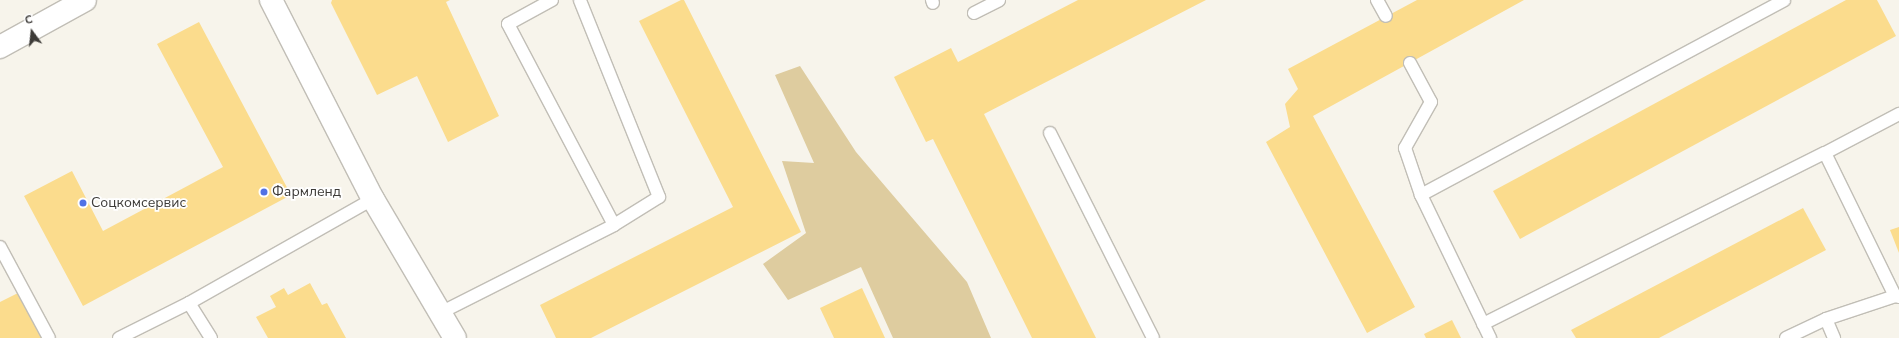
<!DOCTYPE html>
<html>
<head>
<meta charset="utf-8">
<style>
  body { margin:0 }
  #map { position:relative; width:1899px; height:338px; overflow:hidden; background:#f7f4eb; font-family:"Nunito Sans",sans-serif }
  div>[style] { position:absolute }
  .green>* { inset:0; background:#decc9f }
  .building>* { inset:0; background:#fbdc8d }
  .roads { filter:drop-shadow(1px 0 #c1beb6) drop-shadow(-1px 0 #c1beb6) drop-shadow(0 1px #c1beb6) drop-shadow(0 -1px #c1beb6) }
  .service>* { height:12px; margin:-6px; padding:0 6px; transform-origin:6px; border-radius:6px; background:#fff }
  .minor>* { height:22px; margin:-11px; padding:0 11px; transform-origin:11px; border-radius:11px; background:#fff }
  .dots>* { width:11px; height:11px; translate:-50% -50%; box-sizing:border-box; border:2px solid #fff; border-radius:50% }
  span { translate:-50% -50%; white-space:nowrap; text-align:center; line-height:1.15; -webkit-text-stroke:3.5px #fff; paint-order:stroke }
  .poi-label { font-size:14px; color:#3d3b38 }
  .left { translate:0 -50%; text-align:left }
  .north { position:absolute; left:12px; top:12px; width:40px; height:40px; -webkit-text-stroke:3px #fff; paint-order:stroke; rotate:345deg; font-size:11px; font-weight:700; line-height:16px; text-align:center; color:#3d3b38 }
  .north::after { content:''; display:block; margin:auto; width:14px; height:18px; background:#3d3b38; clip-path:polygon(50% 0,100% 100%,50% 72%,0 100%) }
</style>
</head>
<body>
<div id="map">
  <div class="green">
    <i style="clip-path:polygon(800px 66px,856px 152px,967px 282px,991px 338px,893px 338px,861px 267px,788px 300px,763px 264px,806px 233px,782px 161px,814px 163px,775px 75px)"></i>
  </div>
  <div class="building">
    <i style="clip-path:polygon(332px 0,450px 0,446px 2px,499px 116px,448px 142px,417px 76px,377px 95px,331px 3px)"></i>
    <i style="clip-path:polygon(681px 0,684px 0,801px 232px,591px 338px,556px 338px,540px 305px,733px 207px,639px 21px)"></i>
    <i style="clip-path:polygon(1078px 0,1206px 0,984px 114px,1096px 338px,1032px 338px,933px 139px,926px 142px,894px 77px,951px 48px,958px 62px)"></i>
    <i style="clip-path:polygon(1417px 0,1524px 0,1313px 116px,1415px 307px,1367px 333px,1266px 142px,1290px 127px,1285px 104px,1298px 89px,1288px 69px)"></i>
    <i style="clip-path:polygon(1846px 0,1877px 0,1896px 36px,1520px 239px,1493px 191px)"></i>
    <i style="clip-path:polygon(199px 22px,291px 195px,83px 306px,24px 196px,72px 171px,103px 231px,223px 167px,157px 44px)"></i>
    <i style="clip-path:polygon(1803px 208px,1826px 250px,1659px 338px,1576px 338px,1571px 330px)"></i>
    <i style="clip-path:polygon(1899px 227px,1899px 253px,1890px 230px)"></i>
    <i style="clip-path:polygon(310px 283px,322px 305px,327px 303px,346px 338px,268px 338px,256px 317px,276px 307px,270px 296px,284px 288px,288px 295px)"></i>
    <i style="clip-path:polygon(862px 288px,885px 338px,834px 338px,820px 308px)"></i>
    <i style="clip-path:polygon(18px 293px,42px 338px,0 338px,0 302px)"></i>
    <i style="clip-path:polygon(1452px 320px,1461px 338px,1426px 338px,1424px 334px)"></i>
  </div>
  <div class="roads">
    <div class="service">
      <i style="left:552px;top:0;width:50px;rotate:151.4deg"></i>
      <i style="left:508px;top:24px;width:227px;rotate:62.2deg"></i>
      <i style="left:932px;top:0;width:3px;rotate:72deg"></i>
      <i style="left:1377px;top:0;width:18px;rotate:61deg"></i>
      <i style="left:974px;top:13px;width:28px;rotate:-27deg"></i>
      <i style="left:1410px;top:63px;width:44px;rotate:61.7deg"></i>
      <i style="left:1431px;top:102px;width:53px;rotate:119.5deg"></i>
      <i style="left:1405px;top:148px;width:50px;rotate:71.2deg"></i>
      <i style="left:1421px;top:195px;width:159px;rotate:64.2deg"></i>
      <i style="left:1050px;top:133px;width:229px;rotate:63.3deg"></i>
      <i style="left:1421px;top:195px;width:412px;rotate:-28.2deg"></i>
      <i style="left:0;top:247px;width:103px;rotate:61.7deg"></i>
      <i style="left:1895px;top:296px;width:159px;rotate:-116.1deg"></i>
      <i style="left:1825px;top:153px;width:84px;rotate:-27.8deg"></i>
      <i style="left:189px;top:303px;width:41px;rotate:57.8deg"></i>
      <i style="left:440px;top:313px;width:195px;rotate:-26.8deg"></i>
      <i style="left:614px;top:225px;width:53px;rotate:-31.9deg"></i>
      <i style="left:659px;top:197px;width:212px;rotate:-111.9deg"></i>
      <i style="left:1826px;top:319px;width:21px;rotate:67deg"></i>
      <i style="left:1483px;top:324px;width:382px;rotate:-26.6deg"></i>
      <i style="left:119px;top:338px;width:78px;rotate:-26.6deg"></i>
      <i style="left:189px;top:303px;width:211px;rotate:-29.5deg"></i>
      <i style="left:1786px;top:338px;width:44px;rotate:-25.4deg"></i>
      <i style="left:1826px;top:319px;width:73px;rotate:-18.4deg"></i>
      <i style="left:1895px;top:296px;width:4px;rotate:14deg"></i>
    </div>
    <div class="minor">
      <i style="left:271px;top:0;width:224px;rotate:62.9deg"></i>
      <i style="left:373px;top:199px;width:161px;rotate:59.5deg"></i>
      <i style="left:0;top:47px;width:97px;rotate:-28.9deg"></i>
    </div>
  </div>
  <div class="dots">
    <i style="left:264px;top:192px;background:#5171e5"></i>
    <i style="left:83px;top:203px;background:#5171e5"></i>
  </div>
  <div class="poi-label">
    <span class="left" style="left:272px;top:192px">Фармленд</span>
    <span class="left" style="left:91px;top:203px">Соцкомсервис</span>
  </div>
  <div class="north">С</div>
</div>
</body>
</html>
